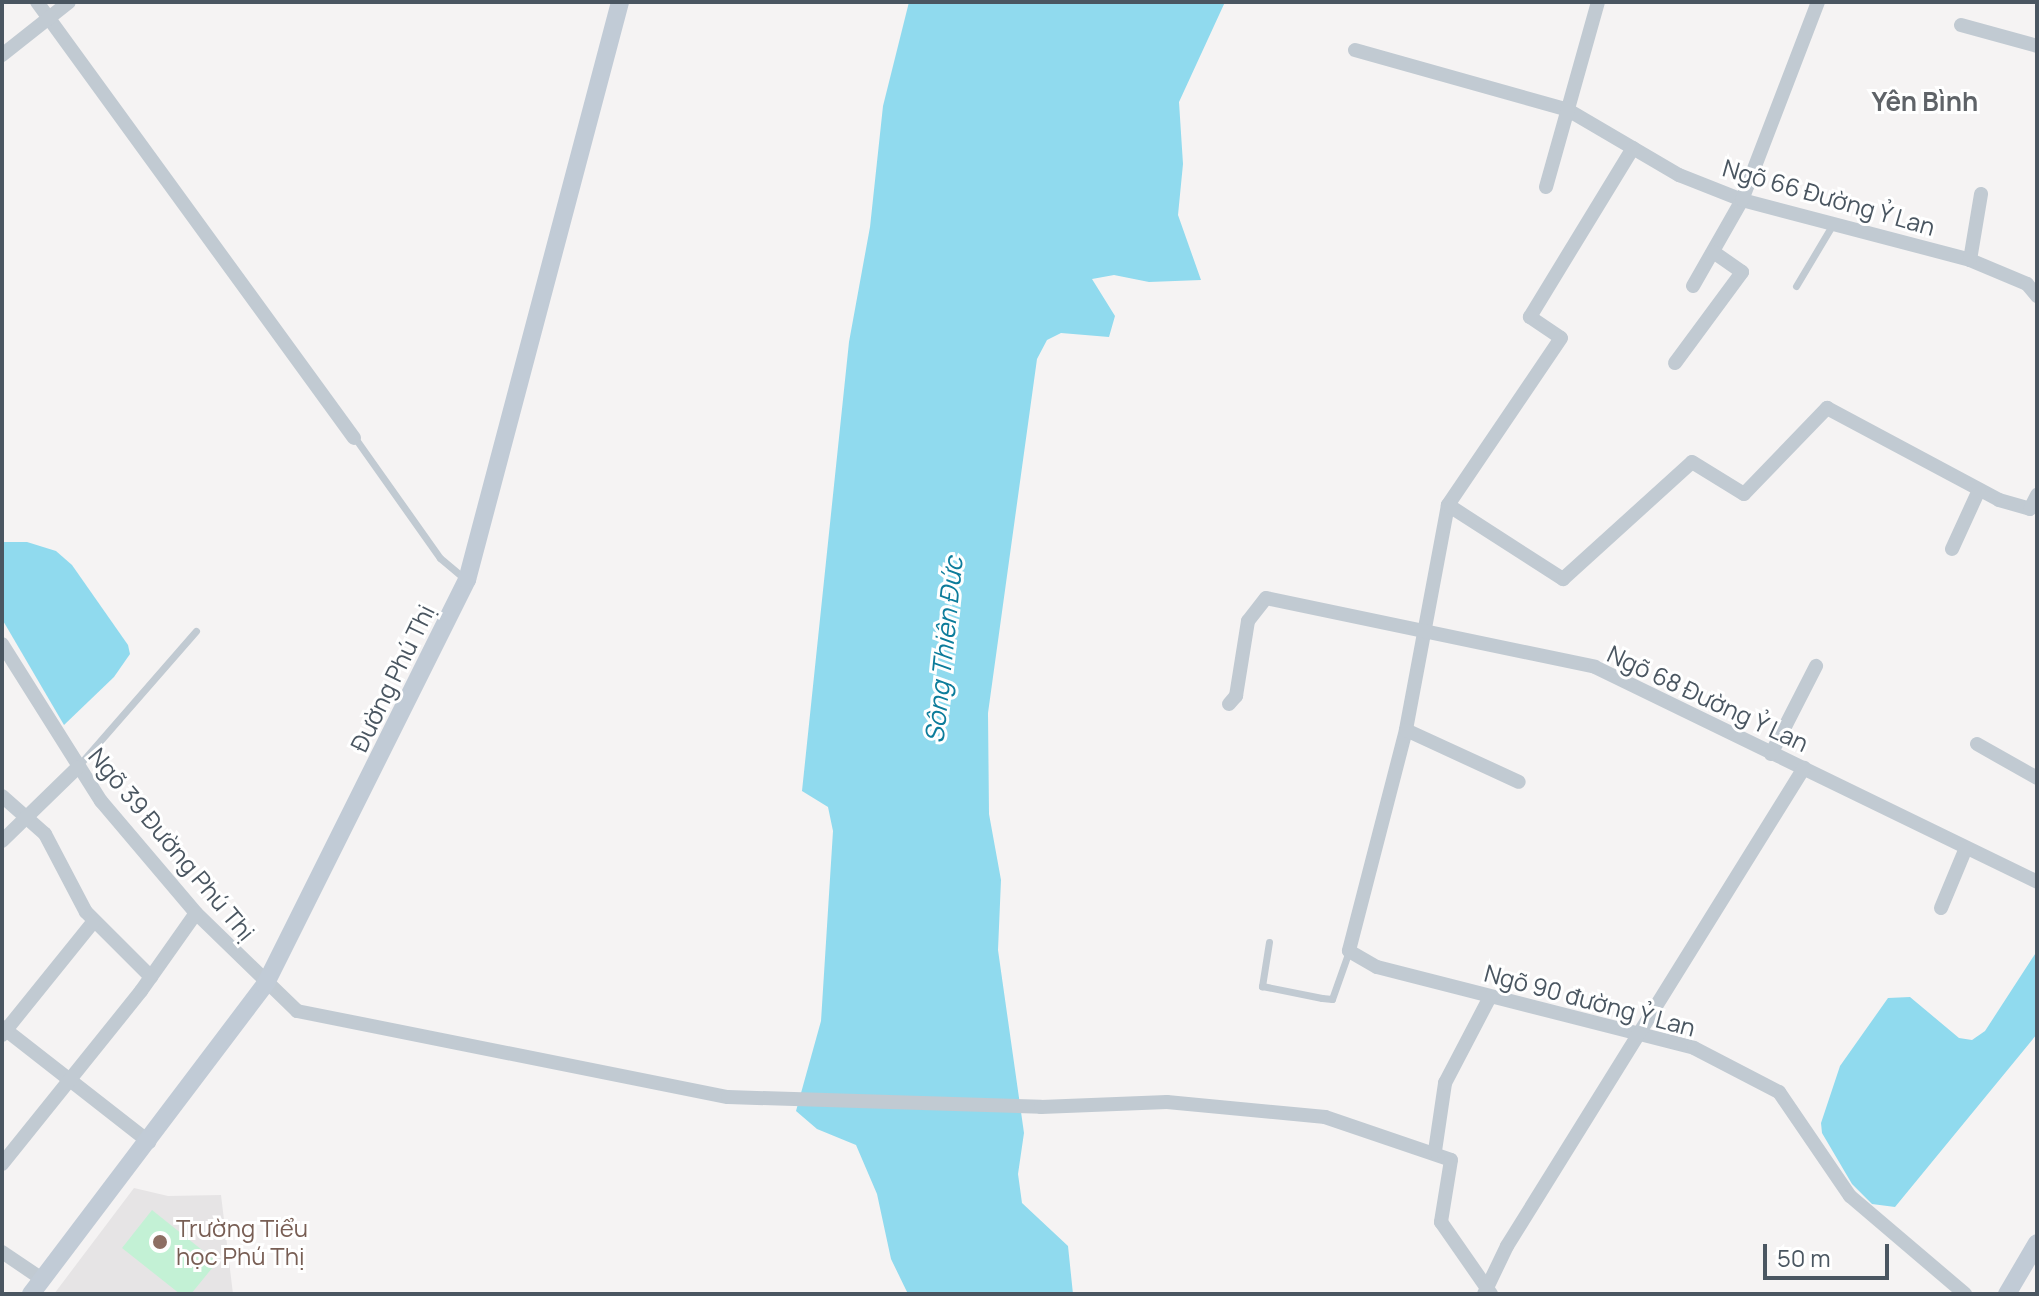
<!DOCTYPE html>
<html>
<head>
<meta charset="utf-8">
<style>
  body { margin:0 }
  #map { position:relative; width:2039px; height:1296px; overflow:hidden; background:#f5f3f3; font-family:Manrope,sans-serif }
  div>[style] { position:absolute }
  .education>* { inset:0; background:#e6e4e5 }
  .green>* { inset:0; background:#c3f1d5 }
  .water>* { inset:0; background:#90daee }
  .lane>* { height:7px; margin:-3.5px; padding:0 3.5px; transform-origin:3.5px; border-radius:3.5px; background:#c1cad2 }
  .street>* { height:14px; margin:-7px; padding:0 7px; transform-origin:7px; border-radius:7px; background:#c1cad2 }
  .secondary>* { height:18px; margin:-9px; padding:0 9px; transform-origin:9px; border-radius:9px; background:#c1cbd6 }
  .dots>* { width:22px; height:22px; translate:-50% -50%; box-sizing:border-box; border:4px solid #fff; border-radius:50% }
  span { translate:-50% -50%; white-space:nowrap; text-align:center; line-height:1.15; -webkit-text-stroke:6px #fff; paint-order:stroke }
  .street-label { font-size:24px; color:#4a5661 }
  .education-label { font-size:24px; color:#785e54 }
  .left { translate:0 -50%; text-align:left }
  .neighbourhood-label { font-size:26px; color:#5f6368; font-weight:700 }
  .water-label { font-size:26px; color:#0c7c9b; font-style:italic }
  .frame { position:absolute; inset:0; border:4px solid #4a5661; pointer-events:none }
  .scale { position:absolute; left:1763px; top:1244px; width:126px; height:36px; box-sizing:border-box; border:4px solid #4a5661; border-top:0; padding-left:10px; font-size:24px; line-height:28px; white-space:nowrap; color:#4a5661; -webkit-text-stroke:6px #fff; paint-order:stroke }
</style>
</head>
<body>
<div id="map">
  <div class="education">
    <i style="clip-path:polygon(134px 1188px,168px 1196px,221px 1195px,233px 1294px,54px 1294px)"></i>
  </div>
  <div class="green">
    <i style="clip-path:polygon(152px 1210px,217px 1262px,191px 1294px,180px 1294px,122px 1248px)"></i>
  </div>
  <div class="water">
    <i style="clip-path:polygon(909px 2px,1225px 2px,1179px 102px,1183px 164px,1178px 215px,1201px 280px,1149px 282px,1114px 275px,1092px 279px,1115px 316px,1109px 337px,1061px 333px,1047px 340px,1037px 359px,988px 713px,989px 814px,1001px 880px,998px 950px,1024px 1133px,1018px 1174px,1022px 1203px,1068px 1246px,1073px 1294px,908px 1294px,891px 1259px,877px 1194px,856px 1145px,817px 1129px,796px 1111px,821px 1021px,833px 831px,828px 807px,802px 791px,849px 342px,870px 227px,883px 106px)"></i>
    <i style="clip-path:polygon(2px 542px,27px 542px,56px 551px,72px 565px,128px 645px,130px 654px,114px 677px,64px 725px,2px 619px)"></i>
    <i style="clip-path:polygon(2037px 951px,2037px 1034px,1895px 1207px,1872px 1204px,1852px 1184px,1822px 1133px,1821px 1123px,1840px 1066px,1888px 998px,1910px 997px,1959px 1038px,1972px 1040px,1985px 1031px)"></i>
  </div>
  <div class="lane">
    <i style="left:1796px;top:286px;width:72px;rotate:-59.2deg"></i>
    <i style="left:355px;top:438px;width:147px;rotate:54.7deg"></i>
    <i style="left:440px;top:558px;width:33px;rotate:40deg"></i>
    <i style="left:79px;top:765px;width:178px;rotate:-48.9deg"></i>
    <i style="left:1269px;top:942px;width:45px;rotate:99deg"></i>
    <i style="left:1262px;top:986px;width:61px;rotate:11.3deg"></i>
    <i style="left:1322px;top:998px;width:10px;rotate:6deg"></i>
    <i style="left:1332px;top:999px;width:51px;rotate:-70.5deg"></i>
  </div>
  <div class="street">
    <i style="left:37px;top:2px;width:539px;rotate:53.98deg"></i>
    <i style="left:1961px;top:25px;width:79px;rotate:15.4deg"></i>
    <i style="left:1355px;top:50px;width:221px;rotate:15.7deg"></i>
    <i style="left:1568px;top:110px;width:129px;rotate:30.4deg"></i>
    <i style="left:1679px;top:175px;width:68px;rotate:21.6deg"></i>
    <i style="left:1742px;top:200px;width:236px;rotate:14.7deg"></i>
    <i style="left:1970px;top:260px;width:62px;rotate:22.8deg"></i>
    <i style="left:2027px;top:284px;width:16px;rotate:50deg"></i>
    <i style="left:2px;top:55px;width:85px;rotate:-38.3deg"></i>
    <i style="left:1633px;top:148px;width:198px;rotate:121.4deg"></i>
    <i style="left:1530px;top:317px;width:37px;rotate:34deg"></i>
    <i style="left:1561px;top:338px;width:202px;rotate:124.1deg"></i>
    <i style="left:1448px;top:505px;width:229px;rotate:100.6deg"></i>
    <i style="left:1406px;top:730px;width:228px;rotate:104.5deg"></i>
    <i style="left:1349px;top:951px;width:32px;rotate:30deg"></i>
    <i style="left:1377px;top:967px;width:327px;rotate:14.3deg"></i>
    <i style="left:1694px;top:1048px;width:96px;rotate:27.4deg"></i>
    <i style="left:1779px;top:1092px;width:126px;rotate:55.7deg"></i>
    <i style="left:1850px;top:1196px;width:151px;rotate:40.4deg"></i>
    <i style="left:1546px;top:187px;width:192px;rotate:-74.3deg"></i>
    <i style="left:1970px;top:260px;width:67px;rotate:-80.5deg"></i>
    <i style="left:1693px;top:286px;width:99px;rotate:-60.3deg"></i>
    <i style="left:1742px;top:200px;width:212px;rotate:-69deg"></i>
    <i style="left:1675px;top:363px;width:113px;rotate:-53.6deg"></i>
    <i style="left:1742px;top:272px;width:35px;rotate:-145deg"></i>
    <i style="left:1448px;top:505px;width:137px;rotate:32.8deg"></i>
    <i style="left:1563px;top:579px;width:174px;rotate:-42.2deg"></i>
    <i style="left:1692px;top:462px;width:61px;rotate:31.6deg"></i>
    <i style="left:1744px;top:494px;width:120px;rotate:-46deg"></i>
    <i style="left:1827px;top:408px;width:195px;rotate:28.1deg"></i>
    <i style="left:1999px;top:500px;width:32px;rotate:16deg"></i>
    <i style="left:2030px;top:509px;width:16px;rotate:-63deg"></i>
    <i style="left:1952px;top:549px;width:65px;rotate:-65.4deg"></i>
    <i style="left:2px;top:644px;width:186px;rotate:57.8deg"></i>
    <i style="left:101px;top:801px;width:147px;rotate:49.7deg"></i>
    <i style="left:196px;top:913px;width:141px;rotate:44.1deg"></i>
    <i style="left:297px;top:1011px;width:439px;rotate:11.3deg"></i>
    <i style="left:728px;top:1097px;width:313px;rotate:1.8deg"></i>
    <i style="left:1041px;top:1107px;width:126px;rotate:-2.3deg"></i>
    <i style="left:1167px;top:1102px;width:159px;rotate:5.4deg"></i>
    <i style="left:1325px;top:1117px;width:133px;rotate:18.8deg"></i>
    <i style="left:1451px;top:1160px;width:63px;rotate:99.2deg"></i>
    <i style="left:1441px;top:1222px;width:88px;rotate:55.2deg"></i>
    <i style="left:1229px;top:704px;width:11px;rotate:-49deg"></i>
    <i style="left:1236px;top:696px;width:76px;rotate:-80.9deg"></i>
    <i style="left:1248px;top:621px;width:29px;rotate:-52deg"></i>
    <i style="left:1266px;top:598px;width:336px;rotate:11.8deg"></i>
    <i style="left:1595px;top:667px;width:492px;rotate:25.9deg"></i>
    <i style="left:1406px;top:730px;width:124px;rotate:24.7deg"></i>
    <i style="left:1977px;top:744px;width:69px;rotate:29.5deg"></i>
    <i style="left:1771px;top:754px;width:99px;rotate:-62.9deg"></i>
    <i style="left:2px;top:796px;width:57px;rotate:41.5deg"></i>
    <i style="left:45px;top:834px;width:88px;rotate:62.3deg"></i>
    <i style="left:86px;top:912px;width:92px;rotate:45deg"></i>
    <i style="left:2px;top:841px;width:105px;rotate:-44.2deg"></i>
    <i style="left:1941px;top:908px;width:65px;rotate:-67.4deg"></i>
    <i style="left:2px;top:1027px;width:187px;rotate:38deg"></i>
    <i style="left:2px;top:1035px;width:146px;rotate:-51.1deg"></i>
    <i style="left:1435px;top:1151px;width:69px;rotate:-81.6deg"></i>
    <i style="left:1445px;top:1083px;width:97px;rotate:-62.4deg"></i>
    <i style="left:2px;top:1164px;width:222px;rotate:-51.2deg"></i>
    <i style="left:141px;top:991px;width:95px;rotate:-54.8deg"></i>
    <i style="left:2px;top:1252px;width:48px;rotate:34deg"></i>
    <i style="left:1484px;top:1294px;width:53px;rotate:-64.4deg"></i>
    <i style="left:1507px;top:1246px;width:563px;rotate:-58.15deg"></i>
  </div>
  <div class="secondary">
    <i style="left:31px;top:1294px;width:388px;rotate:-52.9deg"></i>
    <i style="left:265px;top:985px;width:453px;rotate:-63.5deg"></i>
    <i style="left:467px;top:580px;width:598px;rotate:-75.17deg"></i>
    <i style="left:2007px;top:1294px;width:59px;rotate:-59.5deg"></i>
  </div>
  <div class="dots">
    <i style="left:160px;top:1242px;background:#8d6e63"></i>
  </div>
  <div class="street-label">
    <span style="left:1829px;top:197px;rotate:16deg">Ngõ 66 Đường Ỷ Lan</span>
    <span style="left:392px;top:678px;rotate:-64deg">Đường Phú Thị</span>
    <span style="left:1708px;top:698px;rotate:25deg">Ngõ 68 Đường Ỷ Lan</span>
    <span style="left:172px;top:844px;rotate:50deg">Ngõ 39 Đường Phú Thị</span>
    <span style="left:1590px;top:1000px;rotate:15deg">Ngõ 90 đường Ỷ Lan</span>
  </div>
  <div class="education-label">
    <span class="left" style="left:176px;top:1242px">Trường Tiểu<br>học Phú Thị</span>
  </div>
  <div class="neighbourhood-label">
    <span style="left:1925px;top:102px">Yên Bình</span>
  </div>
  <div class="water-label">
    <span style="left:944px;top:650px;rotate:-84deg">Sông Thiên Đức</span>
  </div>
  <div class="frame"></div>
  <div class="scale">50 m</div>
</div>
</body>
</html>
